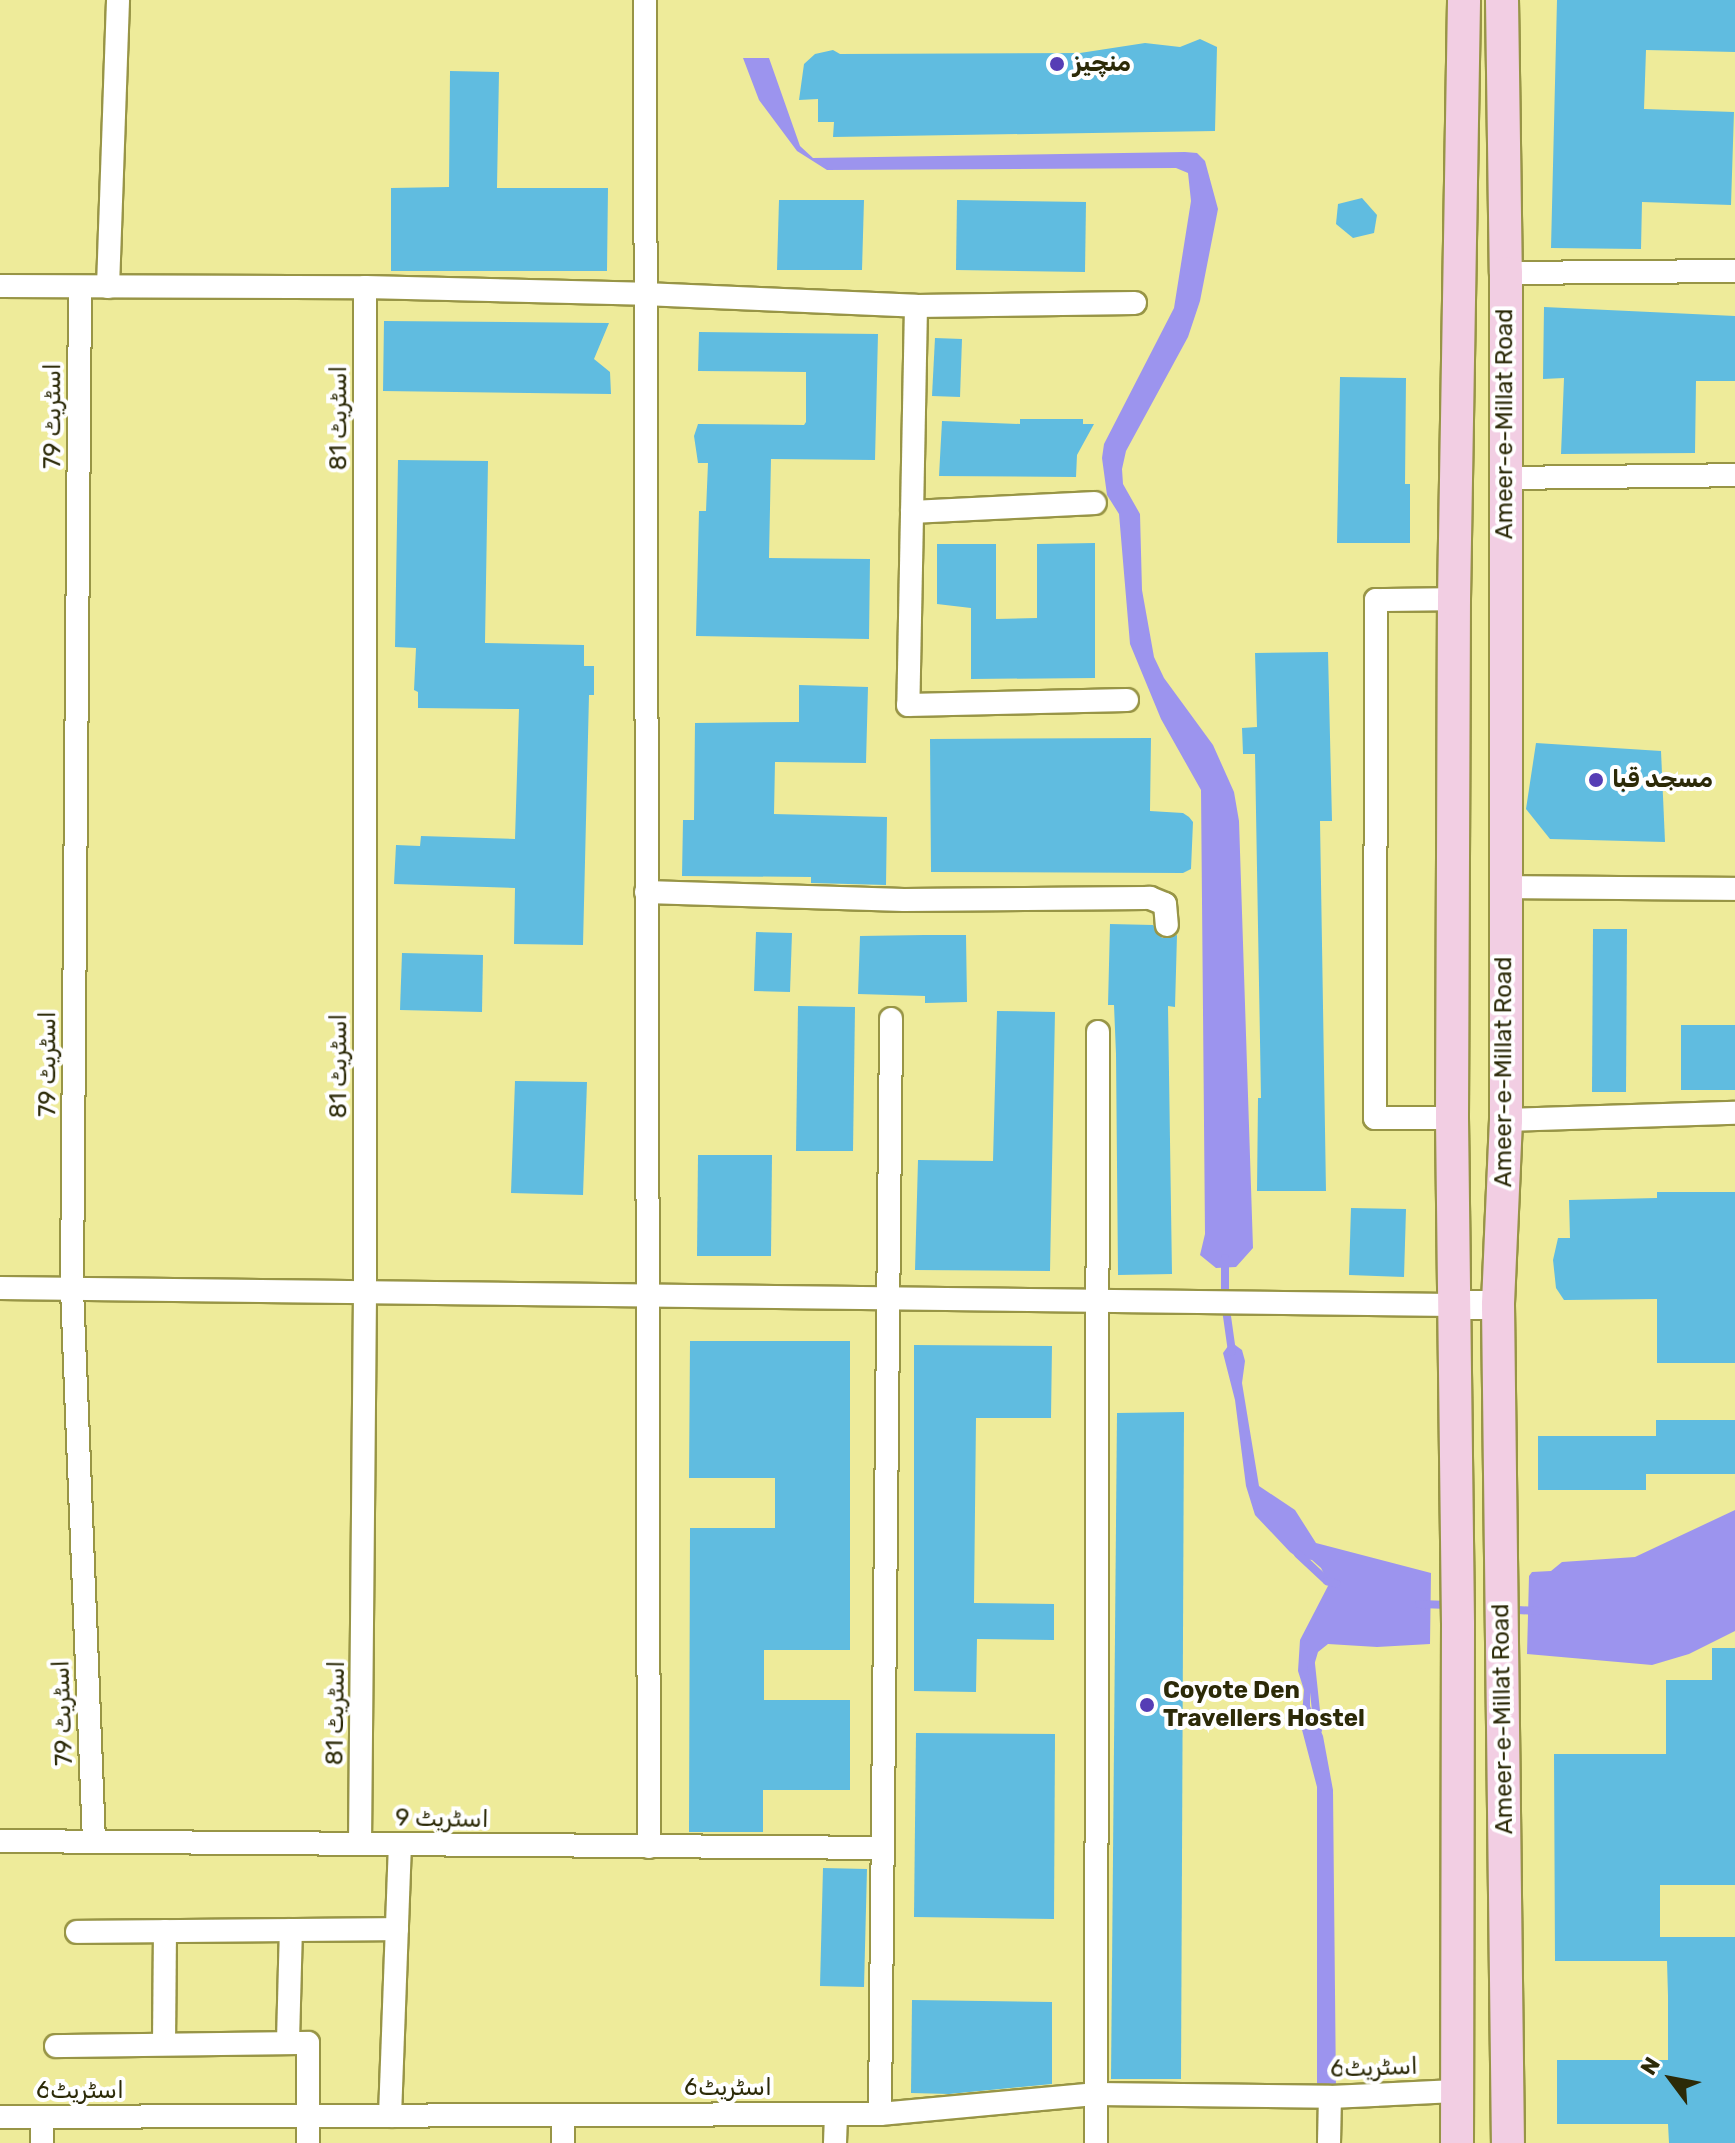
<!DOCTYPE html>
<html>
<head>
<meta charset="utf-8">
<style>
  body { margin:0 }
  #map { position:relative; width:1735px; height:2143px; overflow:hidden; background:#eeeb9a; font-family:Rubik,Vazirmatn,sans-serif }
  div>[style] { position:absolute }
  .water>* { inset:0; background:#9c94ee }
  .stream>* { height:8px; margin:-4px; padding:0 4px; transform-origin:4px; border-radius:4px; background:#9c94ee }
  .building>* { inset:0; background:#60bce0 }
  .roads { filter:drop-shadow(2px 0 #989546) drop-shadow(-2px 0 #989546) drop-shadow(0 2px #989546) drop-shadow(0 -2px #989546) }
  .minor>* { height:22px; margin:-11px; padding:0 11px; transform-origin:11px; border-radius:11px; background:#fff }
  .tertiary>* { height:28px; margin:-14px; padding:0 14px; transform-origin:14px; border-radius:14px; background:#fff }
  .secondary>* { height:32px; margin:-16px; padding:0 16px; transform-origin:16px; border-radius:16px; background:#f2cee3 }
  .dots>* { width:22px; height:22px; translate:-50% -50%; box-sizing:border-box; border:4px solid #fff; border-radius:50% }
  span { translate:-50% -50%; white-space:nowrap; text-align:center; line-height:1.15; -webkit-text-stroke:8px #fff; paint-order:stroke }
  .poi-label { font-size:24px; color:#2c2a08; font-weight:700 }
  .left { translate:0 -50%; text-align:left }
  .street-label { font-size:24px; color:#2c2a08 }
  .north { position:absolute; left:1631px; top:2039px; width:80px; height:80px; -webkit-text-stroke:6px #fff; paint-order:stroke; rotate:302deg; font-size:22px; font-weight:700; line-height:32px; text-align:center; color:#2c2a08 }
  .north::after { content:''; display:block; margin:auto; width:28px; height:36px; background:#2c2a08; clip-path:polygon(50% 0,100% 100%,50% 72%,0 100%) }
</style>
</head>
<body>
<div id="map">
  <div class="water">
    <i style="clip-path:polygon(743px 58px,769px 58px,800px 146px,813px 158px,1185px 152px,1197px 153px,1205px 161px,1218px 209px,1200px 301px,1188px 337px,1126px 451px,1122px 469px,1123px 484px,1140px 514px,1142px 590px,1154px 657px,1164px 678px,1213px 745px,1234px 792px,1239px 821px,1253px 1248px,1236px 1267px,1216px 1268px,1200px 1255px,1205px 1234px,1201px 790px,1161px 719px,1130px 644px,1119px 514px,1107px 495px,1102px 458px,1104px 444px,1174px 308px,1191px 201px,1188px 173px,1176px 168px,827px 170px,797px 151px,759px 100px)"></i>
    <i style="clip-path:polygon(1231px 1342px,1242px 1350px,1245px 1361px,1242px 1383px,1259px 1486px,1295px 1510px,1316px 1543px,1431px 1573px,1430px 1644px,1377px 1647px,1328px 1644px,1318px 1652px,1310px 1679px,1310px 1706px,1323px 1736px,1333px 1790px,1336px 2092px,1317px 2092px,1317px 1787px,1301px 1726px,1304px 1690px,1298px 1671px,1300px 1640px,1329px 1584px,1321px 1568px,1312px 1560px,1298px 1558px,1290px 1552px,1255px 1515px,1246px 1486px,1235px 1400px,1223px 1353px)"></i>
    <i style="clip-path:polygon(1735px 1510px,1735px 1631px,1689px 1654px,1652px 1665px,1527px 1654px,1529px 1576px,1532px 1572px,1551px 1571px,1562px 1562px,1635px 1557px)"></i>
  </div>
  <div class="stream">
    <i style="left:1225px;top:1258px;width:44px;rotate:90deg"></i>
    <i style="left:1225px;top:1302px;width:50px;rotate:82deg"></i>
    <i style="left:1298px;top:1554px;width:40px;rotate:43deg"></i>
    <i style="left:1327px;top:1581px;width:10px;rotate:17deg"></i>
    <i style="left:1419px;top:1604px;width:23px;rotate:2deg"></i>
    <i style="left:1518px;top:1610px;width:19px;rotate:3deg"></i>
    <i style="left:1311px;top:1664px;width:66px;rotate:83.9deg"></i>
  </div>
  <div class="building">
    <i style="clip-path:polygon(1557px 0,1735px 0,1735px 52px,1646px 50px,1644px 109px,1734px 112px,1731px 205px,1642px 202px,1641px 249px,1551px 248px)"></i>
    <i style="clip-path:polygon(1200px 39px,1217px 47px,1215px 131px,833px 137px,834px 122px,818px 122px,818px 99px,799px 100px,804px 64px,815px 54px,833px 50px,840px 54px,1080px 53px,1145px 43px,1180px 47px)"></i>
    <i style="clip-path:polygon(450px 71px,499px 72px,497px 188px,608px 188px,607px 271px,391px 271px,391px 188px,449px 187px)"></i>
    <i style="clip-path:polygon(1362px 198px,1377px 215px,1374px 233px,1353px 238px,1336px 224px,1338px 204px)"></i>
    <i style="clip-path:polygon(779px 200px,864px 200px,862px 270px,777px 270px)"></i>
    <i style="clip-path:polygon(957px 200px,1086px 202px,1085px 272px,956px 270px)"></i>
    <i style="clip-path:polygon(1544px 307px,1735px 316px,1735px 381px,1696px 381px,1695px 453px,1561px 454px,1564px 378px,1543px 379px)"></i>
    <i style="clip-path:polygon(384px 321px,609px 323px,594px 359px,610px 372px,611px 394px,383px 391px)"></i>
    <i style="clip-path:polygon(699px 332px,878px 334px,875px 460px,771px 459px,769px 558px,870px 559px,869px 639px,696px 636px,699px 511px,706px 511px,708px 463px,698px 463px,694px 436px,698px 424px,804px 425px,806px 422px,806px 372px,698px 371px)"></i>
    <i style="clip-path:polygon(935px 338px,962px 339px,960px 397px,932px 396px)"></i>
    <i style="clip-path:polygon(1340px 377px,1406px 378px,1405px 484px,1410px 484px,1410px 543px,1337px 543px)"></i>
    <i style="clip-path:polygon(1020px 419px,1083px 419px,1083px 424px,1094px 424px,1077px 455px,1076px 477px,939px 476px,942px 421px,1020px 424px)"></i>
    <i style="clip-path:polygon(398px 460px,488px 461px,485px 643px,584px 645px,584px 666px,594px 666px,594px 695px,589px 695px,583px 945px,514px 944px,515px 888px,394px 884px,396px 845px,420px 846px,421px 836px,515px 839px,519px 709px,418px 708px,418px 692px,414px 690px,416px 648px,395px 647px)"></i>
    <i style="clip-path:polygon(1095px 543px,1095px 678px,971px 679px,971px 608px,937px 604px,937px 544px,996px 544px,996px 619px,1037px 618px,1037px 544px)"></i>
    <i style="clip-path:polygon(1328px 652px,1332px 821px,1320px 821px,1326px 1191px,1257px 1191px,1258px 1098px,1261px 1098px,1255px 754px,1243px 754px,1242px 728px,1257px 727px,1255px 653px)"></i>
    <i style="clip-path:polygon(799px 685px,868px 687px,866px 763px,775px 762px,774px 814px,887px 817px,886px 885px,811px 883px,811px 877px,682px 876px,683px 820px,694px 820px,695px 723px,799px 722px)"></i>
    <i style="clip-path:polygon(1151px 738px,1150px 811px,1183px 813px,1189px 817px,1193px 822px,1191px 869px,1183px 873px,931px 872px,930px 739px)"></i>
    <i style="clip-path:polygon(1536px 743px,1661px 751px,1665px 842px,1550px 839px,1526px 809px)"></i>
    <i style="clip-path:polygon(1110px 924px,1153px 925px,1162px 938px,1177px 935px,1175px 1007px,1168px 1006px,1172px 1274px,1118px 1275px,1116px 1054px,1114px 1005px,1108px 1005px)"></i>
    <i style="clip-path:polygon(1593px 929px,1627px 929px,1626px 1092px,1592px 1092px)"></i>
    <i style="clip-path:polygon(756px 932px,792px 933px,790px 992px,754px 991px)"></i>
    <i style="clip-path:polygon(924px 935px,966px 935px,967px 1002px,925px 1003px,925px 996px,858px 994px,860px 936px)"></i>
    <i style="clip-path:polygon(402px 953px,483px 955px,482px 1012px,400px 1010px)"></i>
    <i style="clip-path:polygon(798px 1006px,855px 1007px,853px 1151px,796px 1151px)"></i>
    <i style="clip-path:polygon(997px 1011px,1055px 1012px,1050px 1271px,915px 1270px,918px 1160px,993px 1161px)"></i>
    <i style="clip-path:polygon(1681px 1025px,1735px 1025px,1735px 1090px,1681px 1090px)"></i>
    <i style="clip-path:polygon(515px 1081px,587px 1082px,583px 1195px,511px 1193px)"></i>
    <i style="clip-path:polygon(698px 1155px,772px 1155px,771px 1256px,697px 1256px)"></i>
    <i style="clip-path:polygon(1657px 1192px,1735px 1192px,1735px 1363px,1657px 1363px,1657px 1299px,1564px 1300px,1556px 1288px,1553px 1260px,1558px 1238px,1570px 1238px,1569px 1200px,1657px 1198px)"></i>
    <i style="clip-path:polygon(1351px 1208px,1406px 1209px,1404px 1277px,1349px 1275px)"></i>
    <i style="clip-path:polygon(690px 1341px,850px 1341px,850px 1650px,764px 1650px,764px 1700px,850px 1700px,850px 1790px,763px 1790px,763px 1832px,689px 1832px,690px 1528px,775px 1528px,775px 1478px,689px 1478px)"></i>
    <i style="clip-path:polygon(914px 1345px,1052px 1346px,1051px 1418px,976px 1418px,974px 1603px,1054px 1604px,1054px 1640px,977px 1639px,976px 1692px,914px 1691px)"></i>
    <i style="clip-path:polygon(1184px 1412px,1181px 2079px,1111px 2079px,1117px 1413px)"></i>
    <i style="clip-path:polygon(1656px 1420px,1735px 1420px,1735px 1474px,1646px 1474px,1646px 1490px,1538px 1490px,1538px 1436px,1656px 1436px)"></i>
    <i style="clip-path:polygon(1712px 1648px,1735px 1648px,1735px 1885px,1660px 1885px,1660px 1937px,1735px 1937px,1735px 2143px,1669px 2143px,1668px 2124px,1557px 2124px,1557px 2060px,1668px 2060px,1668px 1996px,1667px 1961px,1555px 1961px,1554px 1754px,1666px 1754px,1666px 1680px,1712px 1680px)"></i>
    <i style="clip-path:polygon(916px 1733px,1055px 1734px,1054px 1919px,914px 1917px)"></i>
    <i style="clip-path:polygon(823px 1868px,867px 1869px,864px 1987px,820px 1986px)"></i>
    <i style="clip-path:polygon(912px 2000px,1052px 2002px,1052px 2084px,949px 2094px,911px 2093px)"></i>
  </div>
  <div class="roads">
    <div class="minor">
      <i style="left:645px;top:0;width:1847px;rotate:89.88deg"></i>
      <i style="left:1506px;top:273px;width:229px;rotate:-0.5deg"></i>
      <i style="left:0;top:286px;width:365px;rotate:0.2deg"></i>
      <i style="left:365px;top:287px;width:279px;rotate:1.4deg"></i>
      <i style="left:644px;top:294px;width:272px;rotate:2.5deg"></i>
      <i style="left:916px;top:306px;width:219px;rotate:-0.8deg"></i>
      <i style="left:80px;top:287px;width:1002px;rotate:90.46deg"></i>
      <i style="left:72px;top:1289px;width:552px;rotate:87.72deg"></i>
      <i style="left:108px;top:287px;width:287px;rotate:-88deg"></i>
      <i style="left:916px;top:306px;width:399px;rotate:91.1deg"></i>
      <i style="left:908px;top:705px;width:219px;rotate:-1.3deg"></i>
      <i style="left:1505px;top:478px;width:230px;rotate:-0.7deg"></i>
      <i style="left:912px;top:512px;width:183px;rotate:-2.8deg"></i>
      <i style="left:1504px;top:887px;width:231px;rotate:0.5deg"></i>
      <i style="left:646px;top:892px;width:258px;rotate:1.8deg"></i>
      <i style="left:904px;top:900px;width:246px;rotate:-0.5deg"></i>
      <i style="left:1150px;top:898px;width:16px;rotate:22deg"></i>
      <i style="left:1165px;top:904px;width:21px;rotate:85deg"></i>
      <i style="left:1452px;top:1118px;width:77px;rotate:180deg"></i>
      <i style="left:1375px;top:1118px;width:518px;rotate:-89.89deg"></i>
      <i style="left:1376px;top:600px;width:78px;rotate:-0.7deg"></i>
      <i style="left:1506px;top:1120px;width:229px;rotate:-1.8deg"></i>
      <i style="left:0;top:1288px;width:1453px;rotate:0.67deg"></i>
      <i style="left:0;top:1841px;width:883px;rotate:0.45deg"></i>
      <i style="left:360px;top:1844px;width:552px;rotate:-89.48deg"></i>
      <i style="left:365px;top:1292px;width:1005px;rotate:-90deg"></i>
      <i style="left:77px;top:1932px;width:320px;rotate:-0.5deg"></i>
      <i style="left:288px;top:2041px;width:111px;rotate:-88.5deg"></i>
      <i style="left:164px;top:2044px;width:113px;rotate:-89.5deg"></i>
      <i style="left:56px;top:2046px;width:252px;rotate:-0.7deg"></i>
      <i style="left:308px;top:2043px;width:100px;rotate:90deg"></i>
      <i style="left:880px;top:2114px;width:1095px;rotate:-89.42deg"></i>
      <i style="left:563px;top:2115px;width:28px;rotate:90deg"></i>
      <i style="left:390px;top:2116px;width:272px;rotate:-87.9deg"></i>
      <i style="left:0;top:2117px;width:880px;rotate:-0.2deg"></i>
      <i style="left:880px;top:2114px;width:218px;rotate:-5.3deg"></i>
      <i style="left:1097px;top:2094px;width:233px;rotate:0.7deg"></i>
      <i style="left:1330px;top:2097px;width:125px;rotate:-2.7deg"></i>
      <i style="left:42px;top:2117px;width:26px;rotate:90deg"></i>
      <i style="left:835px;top:2143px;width:29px;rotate:-88deg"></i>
      <i style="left:1096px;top:2143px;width:1111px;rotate:-89.9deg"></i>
      <i style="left:1329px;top:2143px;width:46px;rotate:-88.8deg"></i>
    </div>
    <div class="tertiary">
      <i style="left:1453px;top:1305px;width:45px"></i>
    </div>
    <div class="secondary">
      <i style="left:1502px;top:0;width:273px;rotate:89.2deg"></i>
      <i style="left:1506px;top:273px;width:847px;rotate:90deg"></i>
      <i style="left:1506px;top:1120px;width:185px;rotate:92.5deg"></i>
      <i style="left:1498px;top:1305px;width:838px;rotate:89.32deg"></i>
      <i style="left:1457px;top:2143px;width:519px;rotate:-89.89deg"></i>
      <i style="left:1458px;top:1624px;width:506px;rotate:-90.68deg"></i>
      <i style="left:1452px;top:1118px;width:519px;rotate:-89.78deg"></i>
      <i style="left:1454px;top:599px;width:599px;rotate:-89.04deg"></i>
    </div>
  </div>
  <div class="dots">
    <i style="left:1057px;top:64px;background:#563db5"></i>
    <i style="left:1596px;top:780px;background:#563db5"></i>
    <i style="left:1147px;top:1705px;background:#563db5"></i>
  </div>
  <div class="poi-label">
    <span class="left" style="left:1073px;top:64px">منچیز</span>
    <span class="left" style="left:1612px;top:780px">مسجد قبا</span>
    <span class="left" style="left:1163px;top:1705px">Coyote Den<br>Travellers Hostel</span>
  </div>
  <div class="street-label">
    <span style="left:53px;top:416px;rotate:-90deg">اسٹریٹ 79</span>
    <span style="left:339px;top:418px;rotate:-90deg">اسٹریٹ 81</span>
    <span style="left:1505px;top:424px;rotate:-90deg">Ameer-e-Millat Road</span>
    <span style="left:48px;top:1064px;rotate:-90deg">اسٹریٹ 79</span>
    <span style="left:339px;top:1066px;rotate:-90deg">اسٹریٹ 81</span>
    <span style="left:1504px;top:1072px;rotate:-90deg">Ameer-e-Millat Road</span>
    <span style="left:63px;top:1713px;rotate:-92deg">اسٹریٹ 79</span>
    <span style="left:336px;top:1713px;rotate:-89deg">اسٹریٹ 81</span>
    <span style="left:1503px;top:1719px;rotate:-91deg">Ameer-e-Millat Road</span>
    <span style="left:442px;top:1819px;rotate:1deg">اسٹریٹ 9</span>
    <span style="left:1374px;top:2068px;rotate:-2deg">اسٹریٹ6</span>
    <span style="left:728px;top:2088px">اسٹریٹ6</span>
    <span style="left:80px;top:2091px">اسٹریٹ6</span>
  </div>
  <div class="north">N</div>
</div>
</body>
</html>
